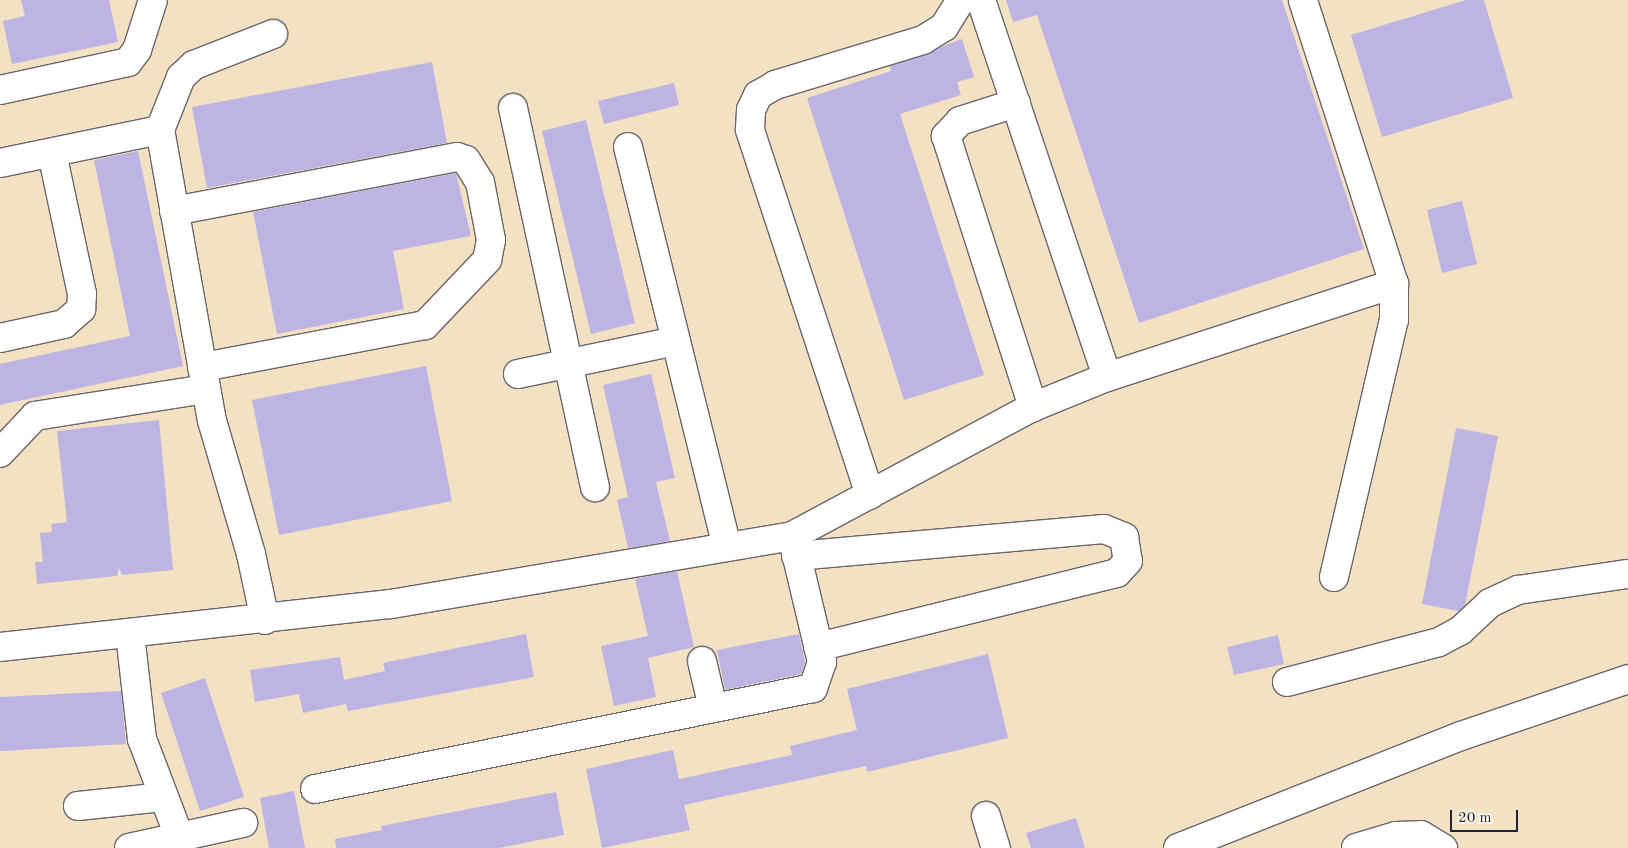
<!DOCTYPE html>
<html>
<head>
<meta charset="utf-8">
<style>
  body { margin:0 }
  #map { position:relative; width:1628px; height:848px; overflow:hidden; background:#f3e1c3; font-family:"Old Standard TT",serif }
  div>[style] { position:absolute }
  .building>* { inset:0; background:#beb4e3 }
  .roads { filter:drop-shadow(1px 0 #6b656b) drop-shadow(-1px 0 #6b656b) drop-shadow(0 1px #6b656b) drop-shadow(0 -1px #6b656b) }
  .minor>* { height:28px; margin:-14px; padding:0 14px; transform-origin:14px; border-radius:14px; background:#fff }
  span { translate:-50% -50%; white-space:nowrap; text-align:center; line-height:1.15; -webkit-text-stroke:4px #fcf5e5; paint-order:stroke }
  .scale { position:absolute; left:1450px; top:810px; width:68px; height:22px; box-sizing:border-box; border:2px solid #22223b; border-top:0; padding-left:6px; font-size:15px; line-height:18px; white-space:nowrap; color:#22223b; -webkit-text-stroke:4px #fcf5e5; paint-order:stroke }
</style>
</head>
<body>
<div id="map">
  <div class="building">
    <i style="clip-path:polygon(21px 0,109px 0,118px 42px,12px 64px,3px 21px,25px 16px)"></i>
    <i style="clip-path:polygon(1006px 0,1282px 0,1364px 249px,1139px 323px,1037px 15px,1013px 22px)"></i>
    <i style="clip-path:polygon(1466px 0,1484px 0,1513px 98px,1382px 137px,1351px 35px)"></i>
    <i style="clip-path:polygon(962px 39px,974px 77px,957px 82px,961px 95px,900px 114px,984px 375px,904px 400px,807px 98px,891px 71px,890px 66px)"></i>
    <i style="clip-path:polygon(432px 62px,447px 143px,207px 188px,192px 107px)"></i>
    <i style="clip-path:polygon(674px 83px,679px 105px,604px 124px,598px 101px)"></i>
    <i style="clip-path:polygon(586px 120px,635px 323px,591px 334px,542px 131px)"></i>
    <i style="clip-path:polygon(138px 151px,183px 366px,0 405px,0 364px,130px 336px,94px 160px)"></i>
    <i style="clip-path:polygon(456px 173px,471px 236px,393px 251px,404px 309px,277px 334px,253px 212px)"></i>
    <i style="clip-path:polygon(1462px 201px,1477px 264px,1442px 273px,1427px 210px)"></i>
    <i style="clip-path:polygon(426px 366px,452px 501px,279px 535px,252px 400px)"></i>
    <i style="clip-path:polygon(651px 374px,675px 478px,656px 482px,670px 541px,628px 548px,617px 500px,628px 497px,603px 385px)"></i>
    <i style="clip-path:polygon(159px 420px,173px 570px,122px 575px,119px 568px,117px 576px,37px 584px,35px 562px,43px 562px,40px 533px,52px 532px,51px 524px,67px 522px,57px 431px)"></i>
    <i style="clip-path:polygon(1456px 428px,1498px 436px,1465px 605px,1459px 611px,1422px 604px)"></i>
    <i style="clip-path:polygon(677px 571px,694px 647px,648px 658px,656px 697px,614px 706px,601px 646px,648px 636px,635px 579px)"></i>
    <i style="clip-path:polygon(526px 634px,534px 677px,348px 711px,346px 704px,303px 713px,299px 694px,255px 702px,250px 670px,340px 657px,344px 680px,385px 671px,383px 663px)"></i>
    <i style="clip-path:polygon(799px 634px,805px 662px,801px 674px,725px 690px,717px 650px)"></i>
    <i style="clip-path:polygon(1278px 635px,1284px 664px,1234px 675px,1227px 647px)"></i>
    <i style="clip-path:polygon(988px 654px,1008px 738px,867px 772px,866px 766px,684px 805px,690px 830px,602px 848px,586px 769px,673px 750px,679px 779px,792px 755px,790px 746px,857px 730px,847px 689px)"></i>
    <i style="clip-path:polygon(205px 678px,244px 797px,200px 811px,161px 693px)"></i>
    <i style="clip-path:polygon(121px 691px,126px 744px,0 751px,0 697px)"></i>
    <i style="clip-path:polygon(294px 791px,305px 848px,269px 848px,260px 798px)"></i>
    <i style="clip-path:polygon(556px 792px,564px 835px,499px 848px,336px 848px,335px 839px,382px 830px,381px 826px)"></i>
    <i style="clip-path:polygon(1076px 818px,1085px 848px,1031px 848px,1026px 833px)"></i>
  </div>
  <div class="roads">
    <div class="minor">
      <i style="left:981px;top:0;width:397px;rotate:71.5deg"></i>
      <i style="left:0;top:90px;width:131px;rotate:-12.3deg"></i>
      <i style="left:128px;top:62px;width:15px;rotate:-53deg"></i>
      <i style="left:137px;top:50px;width:52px;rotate:-72.3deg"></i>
      <i style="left:1016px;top:103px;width:59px;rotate:162.2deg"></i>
      <i style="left:960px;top:121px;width:21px;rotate:133deg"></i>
      <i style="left:946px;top:136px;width:285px;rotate:72.2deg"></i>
      <i style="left:513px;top:108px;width:388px;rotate:77.8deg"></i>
      <i style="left:628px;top:147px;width:412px;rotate:76.1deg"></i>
      <i style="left:0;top:163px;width:163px;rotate:-11.7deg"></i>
      <i style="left:174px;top:211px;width:288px;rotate:-10.8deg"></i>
      <i style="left:457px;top:157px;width:9px;rotate:18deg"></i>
      <i style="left:466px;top:160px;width:26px;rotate:58deg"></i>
      <i style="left:480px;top:182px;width:59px;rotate:79.3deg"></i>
      <i style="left:491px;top:240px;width:20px;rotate:101deg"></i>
      <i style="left:487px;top:260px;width:90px;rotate:133.6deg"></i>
      <i style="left:425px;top:325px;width:227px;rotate:169.3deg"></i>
      <i style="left:0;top:338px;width:66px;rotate:-12.3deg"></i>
      <i style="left:64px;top:324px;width:23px;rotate:-41deg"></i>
      <i style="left:81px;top:309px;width:15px;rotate:-86deg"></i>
      <i style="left:82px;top:294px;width:144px;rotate:-102deg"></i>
      <i style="left:518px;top:374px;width:161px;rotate:-11.8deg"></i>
      <i style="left:0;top:453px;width:51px;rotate:-46.6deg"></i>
      <i style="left:35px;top:416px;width:173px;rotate:-9deg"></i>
      <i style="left:870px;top:495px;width:385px;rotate:-108.2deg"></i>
      <i style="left:750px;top:129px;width:19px;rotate:-87deg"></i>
      <i style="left:751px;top:110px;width:17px;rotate:-65deg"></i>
      <i style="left:758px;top:95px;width:20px;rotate:-30deg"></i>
      <i style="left:775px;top:85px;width:155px;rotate:-16.9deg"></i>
      <i style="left:923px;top:40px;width:25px;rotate:-32deg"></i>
      <i style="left:944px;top:27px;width:32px;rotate:-58deg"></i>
      <i style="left:792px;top:536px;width:273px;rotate:-28.2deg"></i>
      <i style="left:1033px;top:407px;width:80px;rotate:-22.1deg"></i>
      <i style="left:1107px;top:377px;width:302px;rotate:-18deg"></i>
      <i style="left:1394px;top:284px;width:298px;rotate:-107.8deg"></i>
      <i style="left:796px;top:556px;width:309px;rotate:-5deg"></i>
      <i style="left:1104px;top:529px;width:22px;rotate:22deg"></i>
      <i style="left:1124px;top:537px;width:24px;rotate:81deg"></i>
      <i style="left:1128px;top:561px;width:16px;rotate:133deg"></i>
      <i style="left:1117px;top:573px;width:308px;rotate:166.1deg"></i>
      <i style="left:1334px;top:577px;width:264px;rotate:-76.9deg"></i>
      <i style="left:1394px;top:320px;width:36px;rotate:-90deg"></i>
      <i style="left:265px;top:620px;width:67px;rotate:-102deg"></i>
      <i style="left:251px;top:554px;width:139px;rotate:-106.3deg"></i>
      <i style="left:212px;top:421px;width:296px;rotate:-100.1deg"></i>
      <i style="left:160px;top:130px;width:57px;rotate:-68.4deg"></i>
      <i style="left:181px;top:77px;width:18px;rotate:-43deg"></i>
      <i style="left:194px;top:65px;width:85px;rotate:-21.4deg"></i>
      <i style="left:130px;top:634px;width:106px;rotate:83.5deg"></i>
      <i style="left:142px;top:739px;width:104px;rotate:69.1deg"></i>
      <i style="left:0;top:647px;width:393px;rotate:-6.3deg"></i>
      <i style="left:391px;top:604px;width:407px;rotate:-9.6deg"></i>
      <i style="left:792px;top:536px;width:130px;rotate:76.6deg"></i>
      <i style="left:822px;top:662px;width:28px;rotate:109deg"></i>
      <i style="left:813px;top:688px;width:508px;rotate:168.54deg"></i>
      <i style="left:702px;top:661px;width:48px;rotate:76.8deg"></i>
      <i style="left:1287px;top:682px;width:157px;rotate:-14.7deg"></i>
      <i style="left:1439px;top:642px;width:24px;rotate:-28deg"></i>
      <i style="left:1460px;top:631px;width:41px;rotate:-43deg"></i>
      <i style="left:1490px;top:603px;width:31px;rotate:-25deg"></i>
      <i style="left:1518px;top:590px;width:111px;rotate:-8.3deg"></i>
      <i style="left:78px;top:806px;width:85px;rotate:-6deg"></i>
      <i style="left:986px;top:816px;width:34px;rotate:73deg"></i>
      <i style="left:129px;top:848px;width:117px;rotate:-12.4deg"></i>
      <i style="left:1178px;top:848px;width:304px;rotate:-21.6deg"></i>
      <i style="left:1461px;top:736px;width:176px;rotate:-18.8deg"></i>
      <i style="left:1356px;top:848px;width:42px;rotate:-16.7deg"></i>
      <i style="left:1396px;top:836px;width:25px;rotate:-2deg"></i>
      <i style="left:1421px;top:835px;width:26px;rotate:31deg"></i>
    </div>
  </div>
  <div class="scale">20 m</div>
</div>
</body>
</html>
